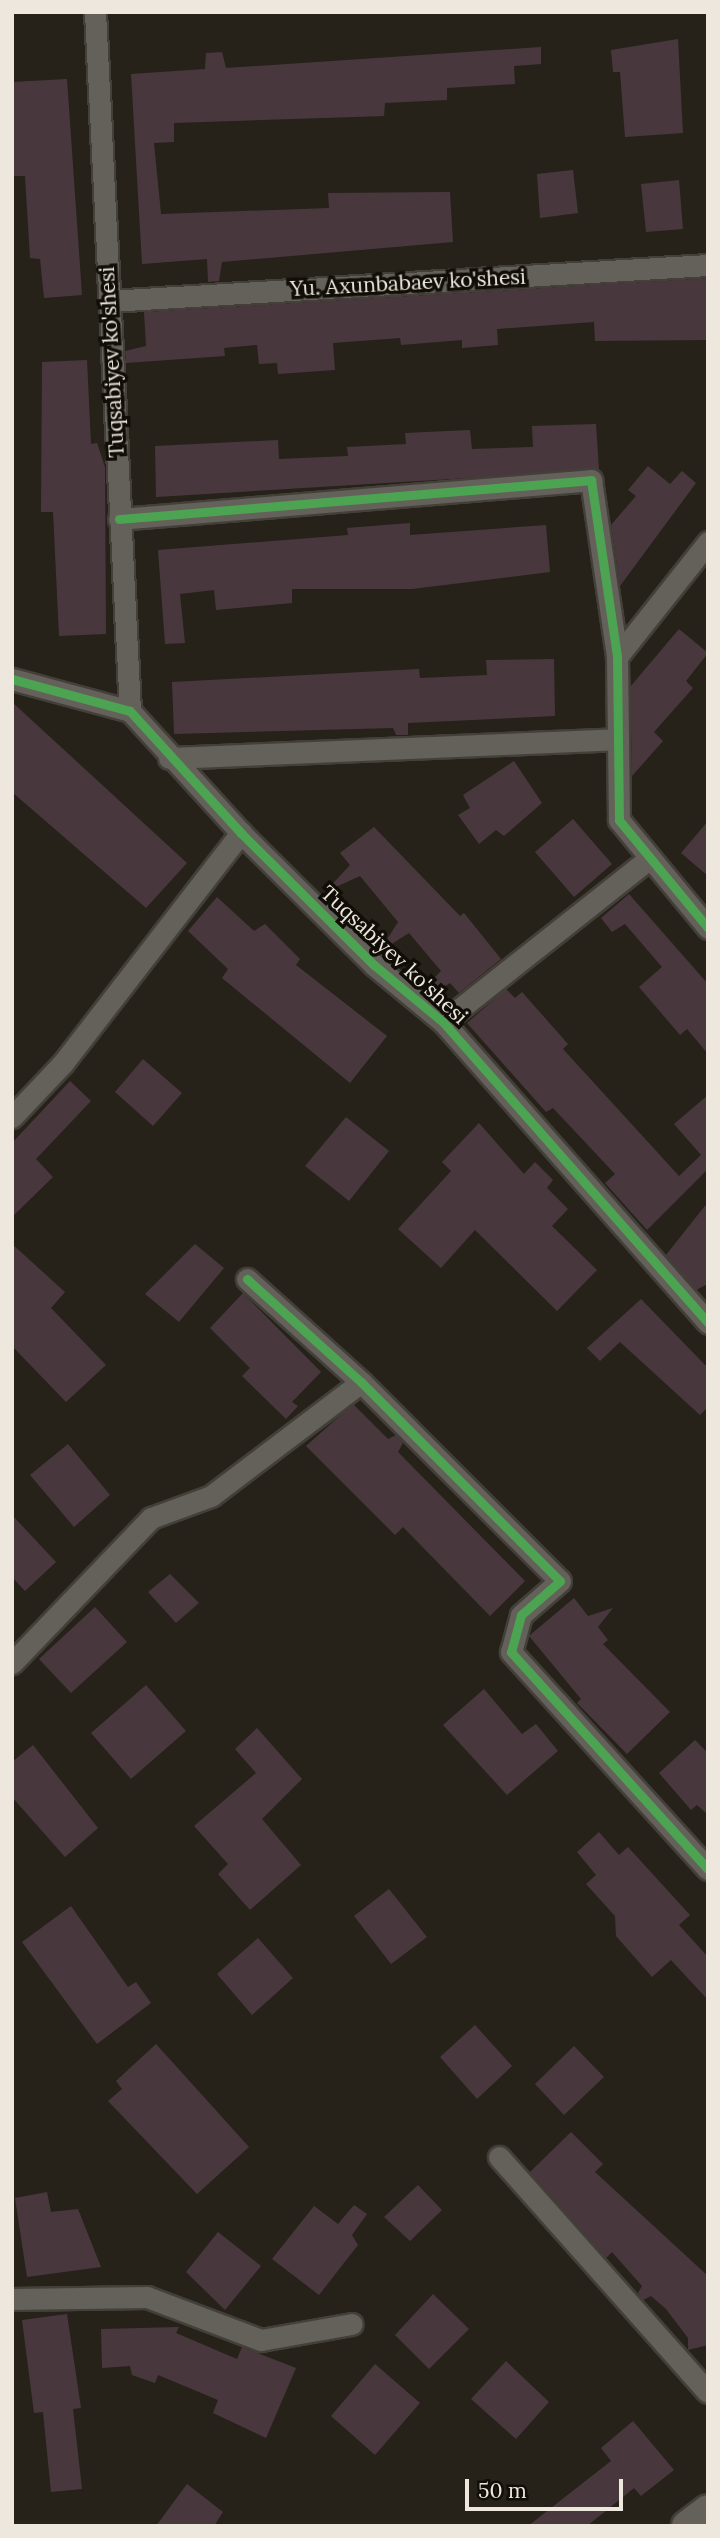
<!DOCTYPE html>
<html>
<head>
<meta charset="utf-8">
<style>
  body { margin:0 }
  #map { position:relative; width:720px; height:2538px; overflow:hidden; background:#26221a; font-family:Lora,serif }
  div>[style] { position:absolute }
  .building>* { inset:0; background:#48383e }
  .roads { filter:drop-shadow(2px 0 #433f39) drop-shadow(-2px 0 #433f39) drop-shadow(0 2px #433f39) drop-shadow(0 -2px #433f39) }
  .street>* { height:21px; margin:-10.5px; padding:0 10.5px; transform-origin:10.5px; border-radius:10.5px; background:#64605a }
  .secondary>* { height:30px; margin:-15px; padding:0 15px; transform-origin:15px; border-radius:15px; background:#64605a }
  .cycleway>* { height:9px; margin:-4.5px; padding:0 4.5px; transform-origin:4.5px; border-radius:4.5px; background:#4ca352 }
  span { translate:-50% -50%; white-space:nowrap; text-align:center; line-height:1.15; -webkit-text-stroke:7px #110d07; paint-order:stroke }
  .street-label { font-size:21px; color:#ede7dd }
  .frame { position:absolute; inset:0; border:14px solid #ede7dd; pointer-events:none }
  .scale { position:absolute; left:465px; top:2479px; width:158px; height:32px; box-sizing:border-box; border:4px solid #ede7dd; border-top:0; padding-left:9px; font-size:21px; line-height:24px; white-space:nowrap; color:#ede7dd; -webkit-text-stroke:5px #110d07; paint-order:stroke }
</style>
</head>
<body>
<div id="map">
  <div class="building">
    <i style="clip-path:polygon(678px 39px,683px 133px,625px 137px,620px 72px,613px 72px,611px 50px)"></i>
    <i style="clip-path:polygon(541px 47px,541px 64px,514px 66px,515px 84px,447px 88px,447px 100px,385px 103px,384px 116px,174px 123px,174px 142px,154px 143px,161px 214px,329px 208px,328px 193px,450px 192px,453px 242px,222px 262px,219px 281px,208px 282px,207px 259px,142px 264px,131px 74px,205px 69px,206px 53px,222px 52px,226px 68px)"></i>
    <i style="clip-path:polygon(67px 79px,82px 295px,44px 298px,40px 259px,30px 258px,25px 176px,12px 176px,12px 82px)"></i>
    <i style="clip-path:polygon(573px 170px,578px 213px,540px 218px,537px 174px)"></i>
    <i style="clip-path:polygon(679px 180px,683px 229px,646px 232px,641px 184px)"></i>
    <i style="clip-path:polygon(708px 278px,708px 340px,595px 341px,594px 322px,497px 329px,498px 345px,462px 348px,462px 340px,401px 345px,400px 338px,333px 343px,335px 370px,278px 374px,277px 363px,259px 364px,257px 345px,224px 348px,225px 356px,126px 363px,125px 351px,146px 346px,144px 312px)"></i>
    <i style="clip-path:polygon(87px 360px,91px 444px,97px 443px,105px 467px,106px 634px,59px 636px,53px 512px,41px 512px,42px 362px)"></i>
    <i style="clip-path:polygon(596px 424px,599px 470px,156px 497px,155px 446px,278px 440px,279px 459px,348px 456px,347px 447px,406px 444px,405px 433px,470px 430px,472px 449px,533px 447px,532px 426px)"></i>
    <i style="clip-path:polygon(648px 466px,670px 484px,682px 471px,696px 483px,620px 586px,611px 525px,636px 496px,628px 490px)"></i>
    <i style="clip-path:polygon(410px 523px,410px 535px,546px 525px,550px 572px,412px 589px,292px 589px,292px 603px,216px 610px,214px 590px,180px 594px,185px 643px,165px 644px,158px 550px,348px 535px,347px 528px)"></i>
    <i style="clip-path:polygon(679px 629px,708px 653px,686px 681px,693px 688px,654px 732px,663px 741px,632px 776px,630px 687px)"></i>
    <i style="clip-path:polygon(554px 659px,555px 716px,408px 723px,408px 735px,396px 735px,393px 728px,174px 734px,172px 682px,419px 669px,420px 678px,487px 675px,486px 660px)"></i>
    <i style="clip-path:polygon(12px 702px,187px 863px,146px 908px,12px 792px)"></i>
    <i style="clip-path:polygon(514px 761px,542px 803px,504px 836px,496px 830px,479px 844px,458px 815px,470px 808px,463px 795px)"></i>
    <i style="clip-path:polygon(573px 819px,612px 864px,574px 897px,535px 852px)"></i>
    <i style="clip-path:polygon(708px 821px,708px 876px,681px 853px)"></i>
    <i style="clip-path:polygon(374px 827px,460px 916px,464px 913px,501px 959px,459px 993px,450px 983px,431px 995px,424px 989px,441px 971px,409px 933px,379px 952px,398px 922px,360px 876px,325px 892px,350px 865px,340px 853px)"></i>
    <i style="clip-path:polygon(629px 894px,708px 984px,708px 1054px,687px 1029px,680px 1035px,639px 987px,662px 967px,625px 924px,612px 932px,601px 918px)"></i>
    <i style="clip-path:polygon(217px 897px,254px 931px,265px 924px,300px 959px,296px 965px,387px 1036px,350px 1083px,222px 978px,228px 969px,188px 931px)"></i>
    <i style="clip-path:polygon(506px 989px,515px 998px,522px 992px,568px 1044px,563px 1049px,679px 1176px,701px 1155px,674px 1124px,708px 1095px,708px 1169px,647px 1230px,605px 1183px,615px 1174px,553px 1108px,546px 1112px,467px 1023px)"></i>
    <i style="clip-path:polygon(143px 1059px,182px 1093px,153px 1126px,115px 1092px)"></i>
    <i style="clip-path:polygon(70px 1081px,91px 1101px,36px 1159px,53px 1177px,12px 1217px,12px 1143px)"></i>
    <i style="clip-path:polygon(346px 1117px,389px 1151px,349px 1201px,305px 1166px)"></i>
    <i style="clip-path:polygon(479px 1123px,524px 1174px,535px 1162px,553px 1180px,547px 1188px,568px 1209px,552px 1226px,597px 1270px,557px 1311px,475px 1230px,441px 1268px,398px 1229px,451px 1171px,442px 1162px)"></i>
    <i style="clip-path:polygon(708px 1202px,708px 1284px,696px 1290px,666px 1255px)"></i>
    <i style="clip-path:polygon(12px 1244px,65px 1292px,51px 1308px,106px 1365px,66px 1402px,12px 1346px)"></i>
    <i style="clip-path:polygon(195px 1244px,224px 1268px,179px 1322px,145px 1294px)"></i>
    <i style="clip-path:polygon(243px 1293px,321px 1372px,292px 1402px,298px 1406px,286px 1419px,242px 1376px,250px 1368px,210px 1328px)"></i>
    <i style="clip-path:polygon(641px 1299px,708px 1368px,708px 1407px,700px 1415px,620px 1342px,600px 1361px,587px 1348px)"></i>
    <i style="clip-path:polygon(353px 1404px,388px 1439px,396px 1435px,403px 1443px,398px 1452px,525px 1581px,490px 1616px,403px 1527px,395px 1535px,306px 1446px)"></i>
    <i style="clip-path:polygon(68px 1444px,110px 1495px,74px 1527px,30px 1475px)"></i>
    <i style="clip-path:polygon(12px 1515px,56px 1562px,25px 1591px,12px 1577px)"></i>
    <i style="clip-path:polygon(170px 1574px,199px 1603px,176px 1623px,148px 1592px)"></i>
    <i style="clip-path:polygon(574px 1598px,588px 1616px,613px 1608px,598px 1627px,608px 1640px,603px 1644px,670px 1712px,627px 1754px,577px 1703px,581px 1699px,529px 1636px)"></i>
    <i style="clip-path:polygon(95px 1607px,127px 1642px,71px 1693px,39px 1659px)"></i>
    <i style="clip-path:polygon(146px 1685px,186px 1731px,131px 1779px,91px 1733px)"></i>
    <i style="clip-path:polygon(484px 1689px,522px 1734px,536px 1724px,558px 1751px,507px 1795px,443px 1725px)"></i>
    <i style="clip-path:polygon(257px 1728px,302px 1779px,262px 1819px,301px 1865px,250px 1910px,218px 1874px,228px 1864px,194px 1826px,256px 1773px,235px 1749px)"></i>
    <i style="clip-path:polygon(695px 1740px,708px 1753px,708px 1815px,697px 1805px,691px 1810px,659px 1773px)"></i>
    <i style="clip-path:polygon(33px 1745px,98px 1828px,65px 1857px,12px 1797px,12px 1762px)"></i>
    <i style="clip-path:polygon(599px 1832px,619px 1855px,628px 1847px,690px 1915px,679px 1925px,708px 1957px,708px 2000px,671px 1960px,652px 1977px,616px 1936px,615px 1916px,586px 1884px,596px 1875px,577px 1852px)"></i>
    <i style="clip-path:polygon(389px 1889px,427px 1937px,391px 1964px,354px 1916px)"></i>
    <i style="clip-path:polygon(71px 1906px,128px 1987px,136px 1982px,151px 2003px,97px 2044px,22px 1942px)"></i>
    <i style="clip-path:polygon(258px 1938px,293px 1978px,252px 2015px,217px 1974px)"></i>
    <i style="clip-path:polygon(475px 2025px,512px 2066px,477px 2099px,440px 2057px)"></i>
    <i style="clip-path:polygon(156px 2044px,249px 2147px,197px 2194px,108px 2101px,122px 2089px,116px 2081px)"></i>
    <i style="clip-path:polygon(574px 2046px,604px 2077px,564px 2115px,535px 2084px)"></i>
    <i style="clip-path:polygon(571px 2132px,603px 2164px,595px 2172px,708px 2276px,708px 2345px,688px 2350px,688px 2338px,666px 2309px,651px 2296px,643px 2300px,638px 2293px,642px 2286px,612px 2252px,606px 2258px,530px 2172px)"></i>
    <i style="clip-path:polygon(418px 2185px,442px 2210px,410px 2241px,384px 2217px)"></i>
    <i style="clip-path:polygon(47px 2192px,51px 2212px,78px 2209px,101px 2267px,27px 2277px,15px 2198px)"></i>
    <i style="clip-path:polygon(354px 2205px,367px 2214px,352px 2235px,358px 2245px,319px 2295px,272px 2259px,314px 2206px,338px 2224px)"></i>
    <i style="clip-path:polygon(218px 2232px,261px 2266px,225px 2310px,186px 2272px)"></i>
    <i style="clip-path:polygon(433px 2294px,469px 2329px,429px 2369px,395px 2335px)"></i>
    <i style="clip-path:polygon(67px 2314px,81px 2408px,73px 2409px,82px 2489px,51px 2492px,43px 2412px,34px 2413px,22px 2320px)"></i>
    <i style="clip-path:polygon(179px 2327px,176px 2333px,237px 2359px,242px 2347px,296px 2368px,266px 2438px,213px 2413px,218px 2400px,158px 2375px,155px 2383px,132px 2375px,130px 2366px,102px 2368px,101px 2329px)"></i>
    <i style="clip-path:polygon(506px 2361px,549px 2402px,516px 2439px,471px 2399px)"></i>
    <i style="clip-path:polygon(375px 2364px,420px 2403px,375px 2455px,331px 2416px)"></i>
    <i style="clip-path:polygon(633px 2421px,674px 2470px,641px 2496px,634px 2488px,587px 2526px,528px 2526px,611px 2461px,601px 2448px)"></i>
    <i style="clip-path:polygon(187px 2484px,223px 2512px,214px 2526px,156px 2526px)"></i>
  </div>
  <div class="roads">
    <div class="street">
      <i style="left:95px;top:12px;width:700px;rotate:87.13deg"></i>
      <i style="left:109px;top:301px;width:600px;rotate:-3.44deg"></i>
      <i style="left:119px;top:519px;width:474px;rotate:-4.7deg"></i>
      <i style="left:591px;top:480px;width:179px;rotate:81.6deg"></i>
      <i style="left:617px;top:657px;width:163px;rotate:89.3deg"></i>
      <i style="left:619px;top:820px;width:140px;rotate:50.5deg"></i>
      <i style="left:617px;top:657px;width:147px;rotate:-51.6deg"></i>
      <i style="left:12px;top:679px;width:122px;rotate:15.2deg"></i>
      <i style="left:130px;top:711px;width:165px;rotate:47.7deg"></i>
      <i style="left:241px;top:833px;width:187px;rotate:44.8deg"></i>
      <i style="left:374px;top:965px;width:89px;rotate:39.6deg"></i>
      <i style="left:443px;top:1022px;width:401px;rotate:48.6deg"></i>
      <i style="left:169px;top:758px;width:449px;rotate:-2.4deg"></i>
      <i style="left:443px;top:1022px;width:264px;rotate:-38.4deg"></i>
      <i style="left:12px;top:1117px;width:74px;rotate:-46.6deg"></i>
      <i style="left:63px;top:1063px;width:291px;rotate:-52.3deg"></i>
      <i style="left:247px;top:1279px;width:154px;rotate:42.1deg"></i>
      <i style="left:361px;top:1382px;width:281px;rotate:45deg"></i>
      <i style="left:560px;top:1581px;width:52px;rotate:138.9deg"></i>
      <i style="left:521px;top:1615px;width:38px;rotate:105deg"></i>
      <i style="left:511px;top:1652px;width:293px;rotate:47.8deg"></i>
      <i style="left:12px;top:1663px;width:201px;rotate:-46.2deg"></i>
      <i style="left:151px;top:1518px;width:64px;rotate:-20.1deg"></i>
      <i style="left:211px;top:1496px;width:188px;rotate:-37.2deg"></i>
      <i style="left:499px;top:2157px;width:314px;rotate:48.4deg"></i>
      <i style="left:12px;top:2299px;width:135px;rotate:-0.8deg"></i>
      <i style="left:147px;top:2297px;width:122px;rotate:20.7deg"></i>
      <i style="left:261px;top:2340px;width:92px;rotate:-10deg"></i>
    </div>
    <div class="secondary">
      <i style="left:687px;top:2526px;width:26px;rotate:-37deg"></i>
    </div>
  </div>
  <div class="cycleway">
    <i style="left:119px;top:519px;width:474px;rotate:-4.7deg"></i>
    <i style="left:591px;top:480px;width:179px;rotate:81.6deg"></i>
    <i style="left:617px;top:657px;width:163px;rotate:89.3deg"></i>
    <i style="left:619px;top:820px;width:140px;rotate:50.5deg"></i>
    <i style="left:12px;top:679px;width:122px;rotate:15.2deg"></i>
    <i style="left:130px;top:711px;width:165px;rotate:47.7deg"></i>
    <i style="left:241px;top:833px;width:187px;rotate:44.8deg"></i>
    <i style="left:374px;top:965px;width:89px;rotate:39.6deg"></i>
    <i style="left:443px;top:1022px;width:401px;rotate:48.6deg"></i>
    <i style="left:247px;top:1279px;width:154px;rotate:42.1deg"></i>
    <i style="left:361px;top:1382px;width:281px;rotate:45deg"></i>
    <i style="left:560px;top:1581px;width:52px;rotate:138.9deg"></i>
    <i style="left:521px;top:1615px;width:38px;rotate:105deg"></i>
    <i style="left:511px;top:1652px;width:293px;rotate:47.8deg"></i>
  </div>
  <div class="street-label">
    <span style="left:408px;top:283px;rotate:-3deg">Yu. Axunbabaev ko'shesi</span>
    <span style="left:112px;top:362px;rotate:-93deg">Tuqsabiyev ko'shesi</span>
    <span style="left:394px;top:955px;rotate:43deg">Tuqsabiyev ko'shesi</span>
  </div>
  <div class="frame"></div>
  <div class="scale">50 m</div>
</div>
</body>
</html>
